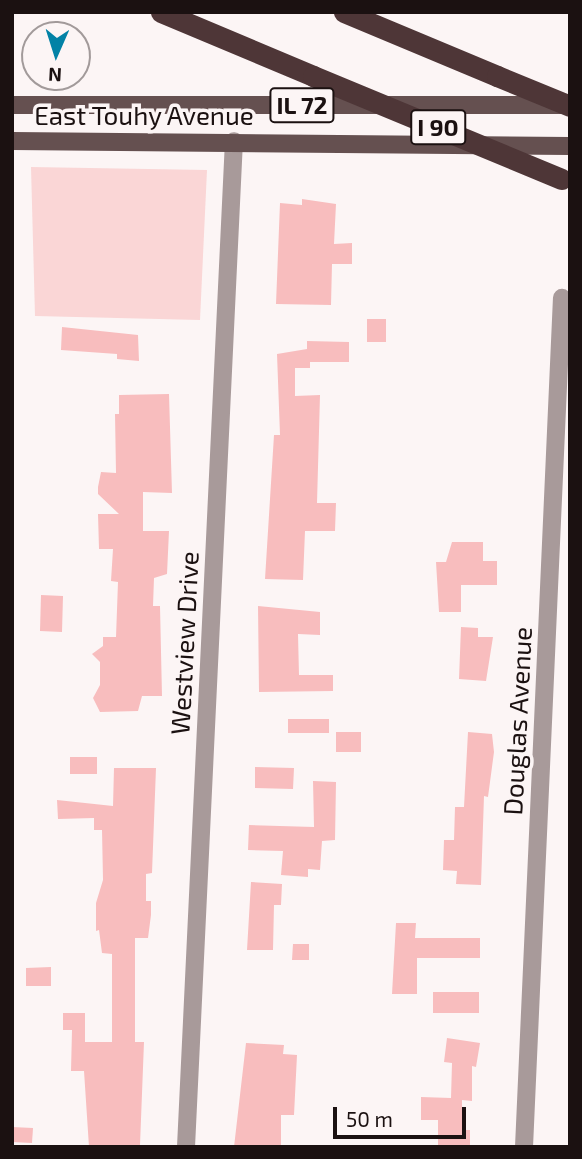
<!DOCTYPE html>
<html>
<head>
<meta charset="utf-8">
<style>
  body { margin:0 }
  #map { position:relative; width:582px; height:1159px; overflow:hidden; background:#fcf5f5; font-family:"Exo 2",sans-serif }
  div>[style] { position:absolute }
  .green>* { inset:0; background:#fad6d6 }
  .building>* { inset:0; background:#f8bdbe }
  .street>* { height:18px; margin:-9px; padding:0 9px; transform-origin:9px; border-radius:9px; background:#a89a9a }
  .primary>* { height:18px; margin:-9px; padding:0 9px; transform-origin:9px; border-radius:9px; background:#655050 }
  .highway>* { height:21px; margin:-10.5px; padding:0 10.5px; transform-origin:10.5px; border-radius:10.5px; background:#4e3637 }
  .highway-bridge>* { height:21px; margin:-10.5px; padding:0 10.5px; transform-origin:10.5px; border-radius:10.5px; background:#4e3637 }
  span { translate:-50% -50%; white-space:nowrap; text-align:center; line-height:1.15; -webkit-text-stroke:7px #fcf5f5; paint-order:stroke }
  .shield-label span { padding:2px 5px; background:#fcf5f5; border:2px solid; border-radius:5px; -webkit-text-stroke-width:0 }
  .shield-label { font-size:24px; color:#1b1111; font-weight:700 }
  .street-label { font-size:26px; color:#1b1111 }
  .frame { position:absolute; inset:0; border:14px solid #1b1111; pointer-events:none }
  .north { position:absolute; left:21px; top:21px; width:70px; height:70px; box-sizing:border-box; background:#fcf5f5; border:2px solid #a29a9a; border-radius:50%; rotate:183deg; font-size:19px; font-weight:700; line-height:28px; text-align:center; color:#1b1111 }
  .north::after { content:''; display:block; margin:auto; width:24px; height:32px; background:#0282a6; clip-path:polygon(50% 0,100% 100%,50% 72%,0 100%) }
  .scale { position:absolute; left:333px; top:1107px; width:133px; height:32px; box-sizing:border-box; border:4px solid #1b1111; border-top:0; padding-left:9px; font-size:21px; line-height:24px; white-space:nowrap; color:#1b1111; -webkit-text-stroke:5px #fcf5f5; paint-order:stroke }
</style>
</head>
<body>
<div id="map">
  <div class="green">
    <i style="clip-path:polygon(31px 167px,207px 170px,200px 320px,35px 316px)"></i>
  </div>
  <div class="building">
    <i style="clip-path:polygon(302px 199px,336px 204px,334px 244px,352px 243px,352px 264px,332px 264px,331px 305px,276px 304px,280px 203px,302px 205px)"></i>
    <i style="clip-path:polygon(367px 319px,386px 319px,386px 342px,367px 342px)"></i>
    <i style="clip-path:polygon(62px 327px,138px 335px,139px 361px,117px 359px,117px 354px,61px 350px)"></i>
    <i style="clip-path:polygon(307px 341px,349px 342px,349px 362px,310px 362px,310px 368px,295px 368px,295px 396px,320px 395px,317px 503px,336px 503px,335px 531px,305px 531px,303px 580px,265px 579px,274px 435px,280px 435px,277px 354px,307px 349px)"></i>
    <i style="clip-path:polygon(169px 394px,172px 493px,143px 492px,143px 531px,169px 531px,167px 574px,154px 578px,153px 606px,160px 606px,162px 696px,142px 696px,138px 711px,100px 712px,93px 698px,100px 685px,100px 662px,92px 654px,103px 646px,103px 637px,116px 637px,118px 582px,111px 581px,113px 549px,99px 549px,98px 514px,119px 514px,98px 494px,98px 487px,101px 472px,116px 473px,115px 414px,119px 414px,119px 395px)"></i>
    <i style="clip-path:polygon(452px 542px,483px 542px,483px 561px,497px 561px,497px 585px,461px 585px,461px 612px,439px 612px,436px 562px,446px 562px)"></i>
    <i style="clip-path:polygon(41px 595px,63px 596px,62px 632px,40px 631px)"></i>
    <i style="clip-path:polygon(258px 606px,320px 612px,320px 635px,298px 634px,299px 675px,333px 675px,333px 691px,259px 692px)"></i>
    <i style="clip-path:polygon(461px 627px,478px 628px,478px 637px,493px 637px,486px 681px,459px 679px)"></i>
    <i style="clip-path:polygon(288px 719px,329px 719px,329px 733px,288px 733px)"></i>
    <i style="clip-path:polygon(336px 732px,361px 732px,361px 752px,336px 752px)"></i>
    <i style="clip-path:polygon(468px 732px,492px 734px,494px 752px,488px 797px,484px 796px,481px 885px,456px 884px,457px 871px,443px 870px,444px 840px,454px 840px,455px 807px,464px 807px)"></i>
    <i style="clip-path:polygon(70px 757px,97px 757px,97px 774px,70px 774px)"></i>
    <i style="clip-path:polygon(255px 767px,294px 768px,293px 789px,255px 788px)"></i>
    <i style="clip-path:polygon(114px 768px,156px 768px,152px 873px,146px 874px,146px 901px,151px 901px,151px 915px,148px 938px,135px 938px,135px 1042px,144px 1042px,140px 1145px,89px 1147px,84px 1071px,71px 1071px,72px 1030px,63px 1030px,63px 1013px,85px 1013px,85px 1042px,112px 1042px,112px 954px,102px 953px,99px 930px,96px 931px,96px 903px,103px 880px,102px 830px,94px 830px,94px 818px,58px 819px,57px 800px,113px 806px)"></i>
    <i style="clip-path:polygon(313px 781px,336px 782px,335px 840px,322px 841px,320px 870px,308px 869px,308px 877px,281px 875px,283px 851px,248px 850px,249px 825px,314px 827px)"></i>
    <i style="clip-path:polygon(251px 882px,282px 884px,281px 905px,274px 905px,273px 950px,247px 950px)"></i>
    <i style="clip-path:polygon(396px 923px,416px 923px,415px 938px,480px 938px,480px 958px,417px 958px,417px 994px,392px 994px)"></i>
    <i style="clip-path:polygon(293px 944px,309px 944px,309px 960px,292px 960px)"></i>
    <i style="clip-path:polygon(51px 967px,51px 986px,26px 986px,26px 968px)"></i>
    <i style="clip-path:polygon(433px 992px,479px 992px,479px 1013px,433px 1013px)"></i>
    <i style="clip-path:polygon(447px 1038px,480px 1043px,476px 1067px,472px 1066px,472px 1101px,462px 1100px,462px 1130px,470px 1130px,470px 1147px,438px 1147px,438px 1120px,421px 1120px,421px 1097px,451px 1098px,452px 1063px,444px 1062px)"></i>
    <i style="clip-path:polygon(246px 1043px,284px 1045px,283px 1054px,297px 1055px,294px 1115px,281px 1115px,281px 1147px,234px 1147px)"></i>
    <i style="clip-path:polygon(12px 1127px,33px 1128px,32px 1143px,12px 1142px)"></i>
  </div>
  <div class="street">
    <i style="left:186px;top:1147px;width:1007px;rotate:-87.27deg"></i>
    <i style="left:524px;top:1147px;width:850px;rotate:-87.44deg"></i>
  </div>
  <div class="primary">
    <i style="left:12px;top:105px;width:551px"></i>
    <i style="left:12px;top:141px;width:558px;rotate:0.51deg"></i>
  </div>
  <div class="highway">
    <i style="left:161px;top:12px;width:165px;rotate:22.8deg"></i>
    <i style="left:344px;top:12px;width:166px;rotate:22.7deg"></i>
  </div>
  <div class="highway-bridge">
    <i style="left:313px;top:76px;width:269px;rotate:22.5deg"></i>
    <i style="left:497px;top:76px;width:79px;rotate:22.3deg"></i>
  </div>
  <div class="shield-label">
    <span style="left:302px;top:105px">IL 72</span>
    <span style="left:438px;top:127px">I 90</span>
  </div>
  <div class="street-label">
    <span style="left:144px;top:115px">East Touhy Avenue</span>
    <span style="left:184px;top:643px;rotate:-87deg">Westview Drive</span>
    <span style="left:517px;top:721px;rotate:-87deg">Douglas Avenue</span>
  </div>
  <div class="frame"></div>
  <div class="north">N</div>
  <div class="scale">50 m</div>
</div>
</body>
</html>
